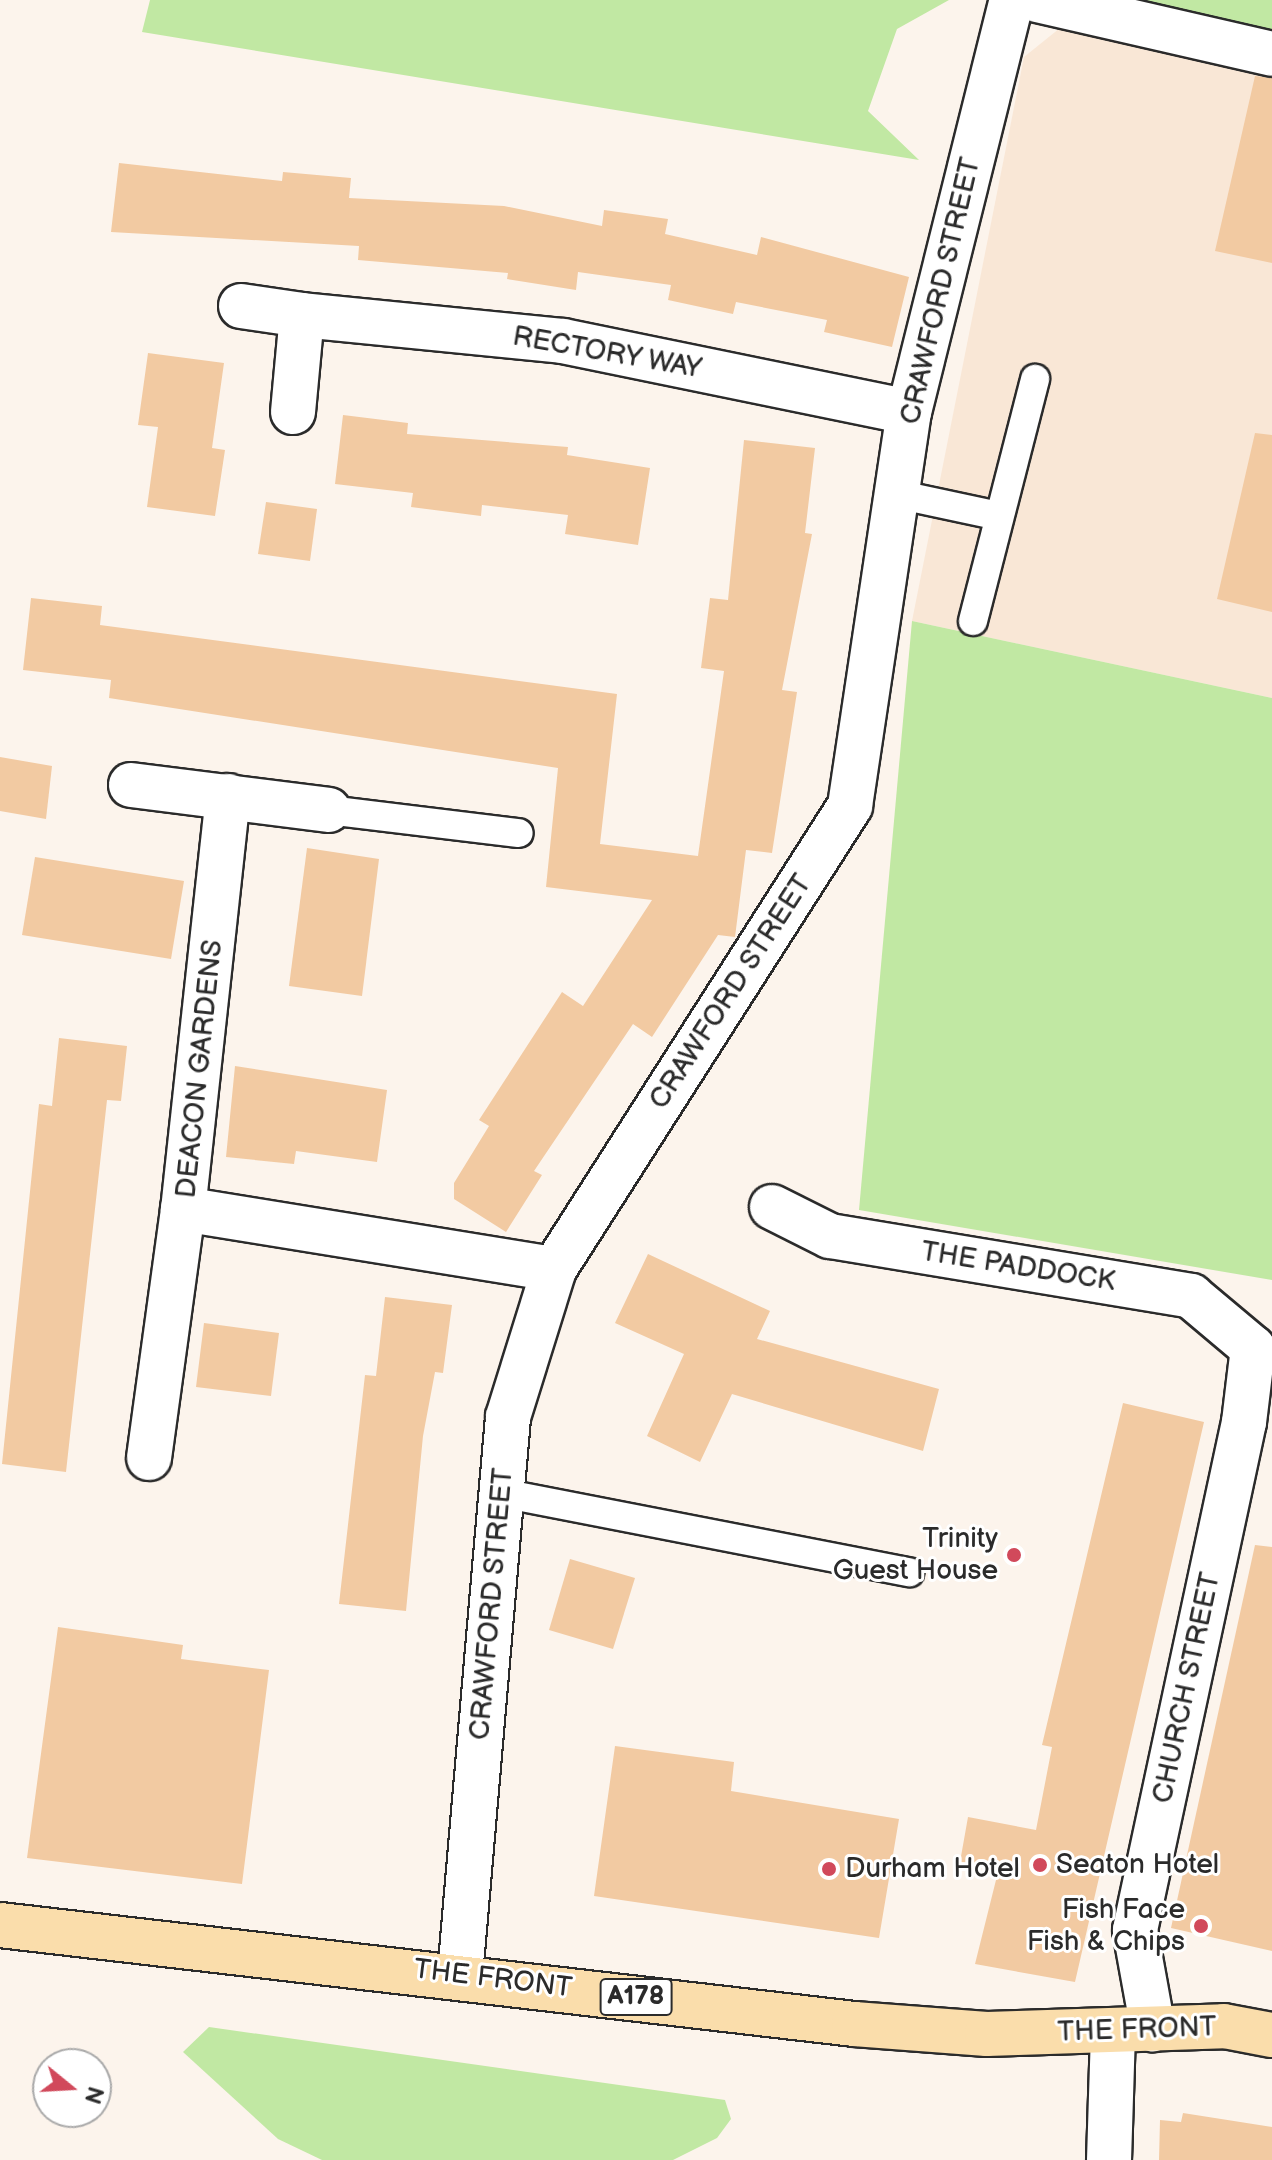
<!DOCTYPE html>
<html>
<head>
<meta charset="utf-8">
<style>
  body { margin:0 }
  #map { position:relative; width:1272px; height:2160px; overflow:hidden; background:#fcf4ec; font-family:"Balsamiq Sans",sans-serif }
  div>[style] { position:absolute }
  .built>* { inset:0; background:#f9e7d6 }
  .green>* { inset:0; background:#c1e8a3 }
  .building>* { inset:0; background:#f2caa2 }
  .roads { filter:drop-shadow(2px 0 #2b2b2b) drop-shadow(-2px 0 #2b2b2b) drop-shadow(0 2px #2b2b2b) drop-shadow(0 -2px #2b2b2b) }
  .service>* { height:28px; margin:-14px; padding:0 14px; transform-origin:14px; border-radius:14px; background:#fff }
  .minor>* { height:44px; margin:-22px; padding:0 22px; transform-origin:22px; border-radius:22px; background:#fff }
  .primary>* { height:44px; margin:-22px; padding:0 22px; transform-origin:22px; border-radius:22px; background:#faddab }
  .dots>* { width:22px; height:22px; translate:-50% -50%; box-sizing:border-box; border:4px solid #fff; border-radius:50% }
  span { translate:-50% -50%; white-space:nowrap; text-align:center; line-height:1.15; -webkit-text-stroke:6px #fff; paint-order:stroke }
  .shield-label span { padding:2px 6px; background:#fff; border:2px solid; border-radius:6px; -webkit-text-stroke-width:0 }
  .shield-label { font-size:26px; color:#2b2b2b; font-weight:700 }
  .street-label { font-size:28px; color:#2b2b2b }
  .poi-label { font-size:28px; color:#2b2b2b }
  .right { translate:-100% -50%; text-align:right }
  .left { translate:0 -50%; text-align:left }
  .north { position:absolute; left:32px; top:2048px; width:80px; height:80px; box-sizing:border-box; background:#fff; border:2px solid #aaa; border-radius:50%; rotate:108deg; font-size:22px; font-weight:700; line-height:32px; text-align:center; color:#2b2b2b }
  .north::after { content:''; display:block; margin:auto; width:28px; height:36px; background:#d1495b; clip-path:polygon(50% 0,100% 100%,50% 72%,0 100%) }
</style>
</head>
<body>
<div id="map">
  <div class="built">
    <i style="clip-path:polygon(1060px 28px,1272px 75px,1272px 698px,912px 621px,1024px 57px)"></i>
  </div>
  <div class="green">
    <i style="clip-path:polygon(150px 0,949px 0,897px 29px,868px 111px,919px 160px,142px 32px)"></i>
    <i style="clip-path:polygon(1121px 0,1272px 0,1272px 33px)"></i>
    <i style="clip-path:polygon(912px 621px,1272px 698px,1272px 1280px,859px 1210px)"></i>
    <i style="clip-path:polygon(209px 2027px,725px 2100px,731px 2119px,717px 2138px,673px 2160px,322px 2160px,278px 2139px,183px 2052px)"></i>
  </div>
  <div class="building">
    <i style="clip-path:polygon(1255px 76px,1272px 78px,1272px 263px,1215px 251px)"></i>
    <i style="clip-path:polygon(119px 163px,282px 181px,283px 172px,351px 178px,349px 198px,504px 206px,602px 226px,604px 210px,668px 219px,665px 234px,757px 255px,761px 237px,909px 277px,892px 347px,824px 332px,827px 320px,736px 302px,733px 314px,668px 300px,671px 285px,578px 272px,576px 290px,507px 279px,508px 273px,358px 260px,359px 246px,111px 232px)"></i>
    <i style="clip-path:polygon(148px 353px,224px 363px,212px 448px,225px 450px,215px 516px,147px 507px,158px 427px,138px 425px)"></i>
    <i style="clip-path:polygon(343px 415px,408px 423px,407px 434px,568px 447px,567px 455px,650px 468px,638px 545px,565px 534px,568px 515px,482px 505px,481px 516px,411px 507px,413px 493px,335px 484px)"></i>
    <i style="clip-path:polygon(1255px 433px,1272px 435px,1272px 612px,1217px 599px)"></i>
    <i style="clip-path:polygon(744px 440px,815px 448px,805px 533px,812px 534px,782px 690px,797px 692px,772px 853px,746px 850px,735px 937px,718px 935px,652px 1037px,633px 1024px,534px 1171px,542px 1175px,506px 1232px,454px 1199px,454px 1183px,489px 1126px,479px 1120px,562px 992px,583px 1006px,652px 900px,546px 887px,558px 768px,109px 698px,111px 680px,23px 670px,31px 598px,102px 606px,100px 625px,617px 694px,600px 844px,698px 856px,724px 671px,701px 668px,710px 598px,728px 600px)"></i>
    <i style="clip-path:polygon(266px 502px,317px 509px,310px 561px,258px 554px)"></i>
    <i style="clip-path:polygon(0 757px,52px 766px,46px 819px,0 811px)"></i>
    <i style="clip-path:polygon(307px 848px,379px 859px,362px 996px,289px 986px)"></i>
    <i style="clip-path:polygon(35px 857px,184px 881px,171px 959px,22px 935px)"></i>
    <i style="clip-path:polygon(59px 1038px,127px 1046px,121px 1101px,107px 1100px,66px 1472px,2px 1464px,39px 1104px,52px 1106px)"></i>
    <i style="clip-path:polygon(235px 1066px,387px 1090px,377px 1162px,296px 1151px,294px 1164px,226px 1157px)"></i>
    <i style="clip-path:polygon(648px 1254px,770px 1311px,757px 1339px,939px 1389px,923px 1451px,732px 1394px,700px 1462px,647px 1436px,684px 1354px,615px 1323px)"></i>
    <i style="clip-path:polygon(385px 1297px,452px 1305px,443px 1373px,435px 1372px,423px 1436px,406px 1611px,339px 1604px,365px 1375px,376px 1376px)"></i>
    <i style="clip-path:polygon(204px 1323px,279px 1333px,271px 1396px,196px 1387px)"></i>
    <i style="clip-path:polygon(1123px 1403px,1204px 1422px,1075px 1982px,975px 1964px,999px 1868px,960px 1862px,968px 1817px,1036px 1830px,1052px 1747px,1042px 1745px)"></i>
    <i style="clip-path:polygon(1255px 1545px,1272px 1547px,1272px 1951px,1171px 1928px)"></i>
    <i style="clip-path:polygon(570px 1559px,635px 1578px,613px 1649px,549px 1630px)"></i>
    <i style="clip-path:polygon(58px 1627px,183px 1645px,181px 1659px,269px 1670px,242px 1884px,27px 1858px)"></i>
    <i style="clip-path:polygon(615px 1746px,734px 1762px,731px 1791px,899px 1819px,879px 1938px,594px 1896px)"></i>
    <i style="clip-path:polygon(1183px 2113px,1272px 2127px,1272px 2160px,1159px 2160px,1160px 2120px,1181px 2122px)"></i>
  </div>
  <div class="roads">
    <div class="service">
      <i style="left:901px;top:495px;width:100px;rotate:12.1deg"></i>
      <i style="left:973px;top:621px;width:250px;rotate:-75.6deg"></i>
      <i style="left:328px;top:810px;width:192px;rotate:6.9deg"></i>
      <i style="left:501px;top:1493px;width:416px;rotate:11deg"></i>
    </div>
    <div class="minor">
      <i style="left:1037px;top:0;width:241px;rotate:12.9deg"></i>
      <i style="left:241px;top:306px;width:62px;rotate:8.4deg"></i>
      <i style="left:293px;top:412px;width:97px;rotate:-84.7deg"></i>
      <i style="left:302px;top:315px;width:262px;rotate:5.7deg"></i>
      <i style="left:563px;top:341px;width:353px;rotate:11.6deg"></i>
      <i style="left:131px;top:785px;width:199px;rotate:7.2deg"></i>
      <i style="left:228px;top:796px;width:415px;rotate:96.2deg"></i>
      <i style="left:183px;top:1209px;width:376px;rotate:9.2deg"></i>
      <i style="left:772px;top:1207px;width:65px;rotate:26.6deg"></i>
      <i style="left:830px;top:1236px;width:366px;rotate:9.4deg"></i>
      <i style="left:1191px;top:1296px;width:81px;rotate:40deg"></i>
      <i style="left:1253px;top:1348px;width:75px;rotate:96.9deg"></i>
      <i style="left:1244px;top:1422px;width:520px;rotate:102.11deg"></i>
      <i style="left:1135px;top:1930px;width:101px;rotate:79.7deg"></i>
      <i style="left:149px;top:1458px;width:251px;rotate:-82.2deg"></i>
      <i style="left:460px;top:1975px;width:560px;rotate:-85.08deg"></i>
      <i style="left:508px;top:1417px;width:155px;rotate:-72.7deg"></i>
      <i style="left:554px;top:1269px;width:550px;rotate:-57.41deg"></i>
      <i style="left:850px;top:806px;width:398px;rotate:-81.5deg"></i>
      <i style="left:909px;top:412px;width:425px;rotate:-76deg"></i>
      <i style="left:1109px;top:2160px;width:129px;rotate:-88.2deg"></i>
    </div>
    <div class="primary">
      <i style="left:0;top:1925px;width:860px;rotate:6.61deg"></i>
      <i style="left:854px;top:2024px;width:133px;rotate:4.3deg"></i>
      <i style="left:987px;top:2034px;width:237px;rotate:-1.9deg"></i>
      <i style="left:1224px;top:2026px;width:49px;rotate:10.6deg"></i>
    </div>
  </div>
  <div class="dots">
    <i style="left:1014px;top:1555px;background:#d1495b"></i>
    <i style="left:1040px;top:1865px;background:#d1495b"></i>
    <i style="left:829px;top:1869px;background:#d1495b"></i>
    <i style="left:1201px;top:1926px;background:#d1495b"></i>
  </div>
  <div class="shield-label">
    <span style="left:636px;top:1997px">A178</span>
  </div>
  <div class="street-label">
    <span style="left:941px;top:291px;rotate:-77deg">CRAWFORD STREET</span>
    <span style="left:607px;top:353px;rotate:10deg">RECTORY WAY</span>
    <span style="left:731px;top:992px;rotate:-57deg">CRAWFORD STREET</span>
    <span style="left:200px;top:1069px;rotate:-84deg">DEACON GARDENS</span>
    <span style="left:1018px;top:1267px;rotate:9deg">THE PADDOCK</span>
    <span style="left:492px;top:1604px;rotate:-85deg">CRAWFORD STREET</span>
    <span style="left:1187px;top:1688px;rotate:-78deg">CHURCH STREET</span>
    <span style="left:493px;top:1979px;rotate:7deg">THE FRONT</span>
    <span style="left:1137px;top:2030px;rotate:-2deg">THE FRONT</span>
  </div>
  <div class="poi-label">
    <span class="right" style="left:998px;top:1555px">Trinity<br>Guest House</span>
    <span class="left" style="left:1056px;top:1865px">Seaton Hotel</span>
    <span class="left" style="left:845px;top:1869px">Durham Hotel</span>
    <span class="right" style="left:1185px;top:1926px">Fish Face<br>Fish &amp; Chips</span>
  </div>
  <div class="north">N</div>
</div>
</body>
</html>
